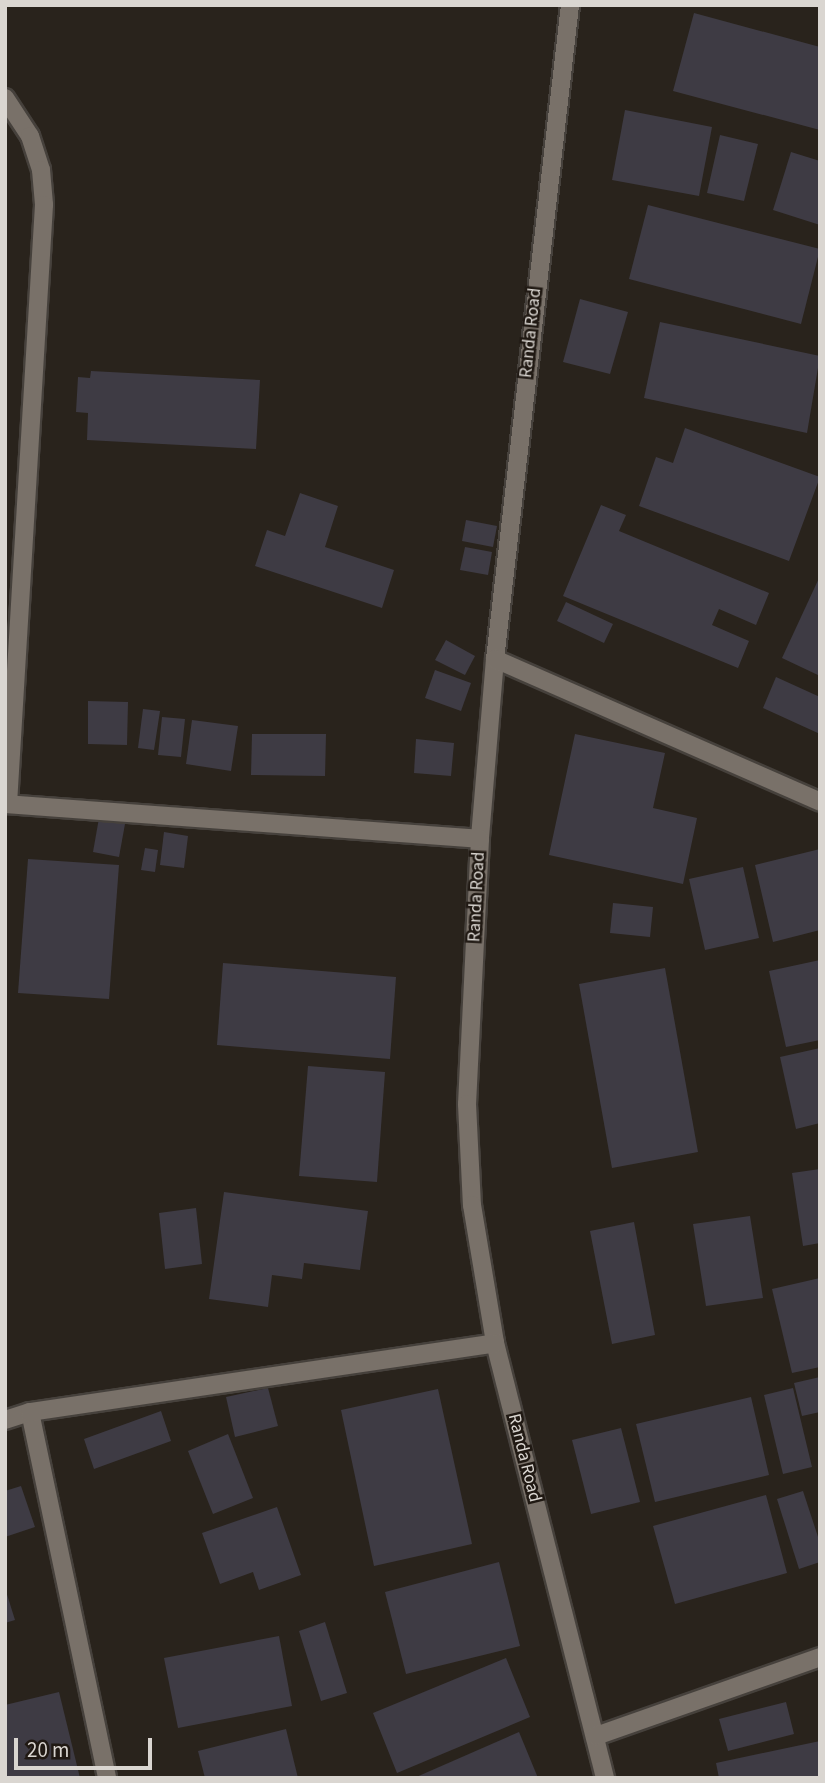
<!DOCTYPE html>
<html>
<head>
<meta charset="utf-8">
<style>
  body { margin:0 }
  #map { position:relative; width:825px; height:1783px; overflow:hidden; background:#29231c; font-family:"Source Sans 3",sans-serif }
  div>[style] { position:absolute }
  .building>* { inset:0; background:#3e3b44 }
  .roads { filter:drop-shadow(2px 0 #46413c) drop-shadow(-2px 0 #46413c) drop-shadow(0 2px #46413c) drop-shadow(0 -2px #46413c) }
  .minor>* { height:18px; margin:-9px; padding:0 9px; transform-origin:9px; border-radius:9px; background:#797169 }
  span { translate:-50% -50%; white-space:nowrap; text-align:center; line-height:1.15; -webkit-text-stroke:5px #201913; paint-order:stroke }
  .street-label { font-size:18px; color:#dad6d1 }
  .frame { position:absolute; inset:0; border:7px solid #dad6d1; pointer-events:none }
  .scale { position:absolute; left:14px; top:1738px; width:138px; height:32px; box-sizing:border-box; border:4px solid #dad6d1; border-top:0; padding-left:9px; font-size:21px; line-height:24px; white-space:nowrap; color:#dad6d1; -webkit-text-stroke:5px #201913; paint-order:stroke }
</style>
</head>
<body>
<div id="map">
  <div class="building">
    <i style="clip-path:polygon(694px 13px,820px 47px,820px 130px,673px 91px)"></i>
    <i style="clip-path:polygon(625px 110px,712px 127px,699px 196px,612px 180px)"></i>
    <i style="clip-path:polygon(720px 135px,758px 144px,744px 201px,707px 193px)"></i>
    <i style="clip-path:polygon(791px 152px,820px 161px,820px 225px,773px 210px)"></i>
    <i style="clip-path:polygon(648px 205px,820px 249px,801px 324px,629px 279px)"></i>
    <i style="clip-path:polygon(580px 299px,628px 312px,610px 374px,563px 362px)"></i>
    <i style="clip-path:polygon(660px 322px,820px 356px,807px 433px,644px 398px)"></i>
    <i style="clip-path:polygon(91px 371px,260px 380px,256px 449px,87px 440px,88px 413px,76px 412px,78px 377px,90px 378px)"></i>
    <i style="clip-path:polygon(685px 428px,820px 477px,789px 561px,639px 506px,656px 457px,673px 463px)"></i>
    <i style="clip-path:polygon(300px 493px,338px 506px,325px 547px,394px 570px,382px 608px,255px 566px,267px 530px,285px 536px)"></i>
    <i style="clip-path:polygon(601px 505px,626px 515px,619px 531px,769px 593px,756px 625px,719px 609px,712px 625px,749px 641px,738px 668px,563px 596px)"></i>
    <i style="clip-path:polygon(466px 520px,497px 526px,493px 547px,462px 541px)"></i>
    <i style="clip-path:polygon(465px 547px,492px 552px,488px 575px,460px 570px)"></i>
    <i style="clip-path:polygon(820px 576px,820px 676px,782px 658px)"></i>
    <i style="clip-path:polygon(566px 602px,613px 624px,604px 643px,557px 621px)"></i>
    <i style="clip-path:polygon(446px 640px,475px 656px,465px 675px,435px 660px)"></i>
    <i style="clip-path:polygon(435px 670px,471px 683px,461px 711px,425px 698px)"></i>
    <i style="clip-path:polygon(776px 677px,820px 697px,820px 734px,763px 708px)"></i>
    <i style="clip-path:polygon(88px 701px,128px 702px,127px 745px,88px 744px)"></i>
    <i style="clip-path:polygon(143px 709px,160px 711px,154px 750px,138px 748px)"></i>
    <i style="clip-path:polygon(162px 717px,185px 719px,181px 757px,158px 755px)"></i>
    <i style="clip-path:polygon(192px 720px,238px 726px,231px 771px,186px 764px)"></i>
    <i style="clip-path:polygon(252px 734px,326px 734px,325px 776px,251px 775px)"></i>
    <i style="clip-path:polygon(575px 734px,665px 753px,653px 808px,697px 818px,683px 884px,549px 855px)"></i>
    <i style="clip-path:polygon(416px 739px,454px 743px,451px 776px,414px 773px)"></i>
    <i style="clip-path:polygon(99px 818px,125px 824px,119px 857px,93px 852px)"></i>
    <i style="clip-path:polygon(164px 832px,188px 836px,184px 868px,160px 865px)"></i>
    <i style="clip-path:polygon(145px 848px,158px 850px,155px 872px,141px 870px)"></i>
    <i style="clip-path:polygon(820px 849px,820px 930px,773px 942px,755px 865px)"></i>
    <i style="clip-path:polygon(28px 859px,119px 865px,109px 999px,18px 993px)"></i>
    <i style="clip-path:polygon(743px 867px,759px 938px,705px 950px,689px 879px)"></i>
    <i style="clip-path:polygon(613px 903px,653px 907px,650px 937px,610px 933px)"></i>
    <i style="clip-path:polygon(820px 960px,820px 1040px,786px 1047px,769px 971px)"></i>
    <i style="clip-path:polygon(223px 963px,396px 977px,390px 1059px,217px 1045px)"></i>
    <i style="clip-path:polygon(665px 968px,698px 1152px,612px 1168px,579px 984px)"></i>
    <i style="clip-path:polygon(820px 1048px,820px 1123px,796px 1129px,780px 1057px)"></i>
    <i style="clip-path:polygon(308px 1066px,385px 1072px,377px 1182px,299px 1176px)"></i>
    <i style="clip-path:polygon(820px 1169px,820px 1243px,803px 1246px,792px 1173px)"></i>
    <i style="clip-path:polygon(224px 1192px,368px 1211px,360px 1270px,304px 1263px,302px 1279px,272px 1275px,268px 1307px,209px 1299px)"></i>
    <i style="clip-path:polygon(196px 1208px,202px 1264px,165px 1269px,159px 1213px)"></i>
    <i style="clip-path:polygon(750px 1216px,763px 1298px,706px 1306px,693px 1224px)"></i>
    <i style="clip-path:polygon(634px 1222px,655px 1335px,612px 1344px,590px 1231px)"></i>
    <i style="clip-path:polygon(820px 1278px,820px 1367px,792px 1373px,772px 1289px)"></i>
    <i style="clip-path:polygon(820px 1377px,820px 1412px,802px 1416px,794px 1383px)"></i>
    <i style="clip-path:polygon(268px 1388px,278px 1426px,235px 1437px,226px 1397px)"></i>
    <i style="clip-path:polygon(793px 1388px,812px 1467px,783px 1474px,764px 1395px)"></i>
    <i style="clip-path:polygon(438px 1389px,472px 1544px,374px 1566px,341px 1410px)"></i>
    <i style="clip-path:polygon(751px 1397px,769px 1475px,655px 1502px,636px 1424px)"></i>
    <i style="clip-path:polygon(161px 1411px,171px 1441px,94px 1469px,84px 1439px)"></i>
    <i style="clip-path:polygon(621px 1428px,640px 1502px,591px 1514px,572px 1440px)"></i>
    <i style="clip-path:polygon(228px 1434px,253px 1498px,213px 1514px,188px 1451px)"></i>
    <i style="clip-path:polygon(21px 1486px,35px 1527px,5px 1537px,5px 1491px)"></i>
    <i style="clip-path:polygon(803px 1491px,820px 1543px,820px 1562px,799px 1569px,777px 1499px)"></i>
    <i style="clip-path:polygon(766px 1495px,787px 1573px,675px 1604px,653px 1526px)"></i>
    <i style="clip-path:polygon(277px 1507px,301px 1575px,259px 1590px,253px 1572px,220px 1584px,202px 1533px)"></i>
    <i style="clip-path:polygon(499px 1562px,520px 1646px,406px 1674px,385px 1592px)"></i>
    <i style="clip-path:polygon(5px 1588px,15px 1620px,5px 1623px)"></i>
    <i style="clip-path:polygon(325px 1622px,347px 1693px,321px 1701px,299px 1631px)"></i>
    <i style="clip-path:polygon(279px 1636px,292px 1706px,178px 1728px,164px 1658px)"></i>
    <i style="clip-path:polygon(506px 1658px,530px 1717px,397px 1773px,373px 1713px)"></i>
    <i style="clip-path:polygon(59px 1692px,80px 1778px,5px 1778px,5px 1705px)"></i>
    <i style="clip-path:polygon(786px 1702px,794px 1734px,728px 1751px,719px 1719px)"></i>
    <i style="clip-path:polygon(286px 1729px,298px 1778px,205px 1778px,198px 1751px)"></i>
    <i style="clip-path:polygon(519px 1732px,538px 1778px,414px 1778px)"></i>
    <i style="clip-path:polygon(820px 1741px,820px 1778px,719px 1778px,716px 1763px)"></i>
  </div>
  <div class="roads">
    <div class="minor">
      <i style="left:570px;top:5px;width:658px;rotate:96.54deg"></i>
      <i style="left:495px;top:659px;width:181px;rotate:94.8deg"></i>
      <i style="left:480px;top:839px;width:265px;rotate:92.8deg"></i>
      <i style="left:467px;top:1104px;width:101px;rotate:87.2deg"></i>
      <i style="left:472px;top:1205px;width:140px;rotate:80.5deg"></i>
      <i style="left:495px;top:1343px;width:449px;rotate:75.8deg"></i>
      <i style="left:5px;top:98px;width:45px;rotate:56.7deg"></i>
      <i style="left:30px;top:136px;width:36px;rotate:72deg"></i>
      <i style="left:41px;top:170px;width:35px;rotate:85deg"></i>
      <i style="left:44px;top:205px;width:600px;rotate:93.44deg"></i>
      <i style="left:495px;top:659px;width:355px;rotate:23.7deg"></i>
      <i style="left:5px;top:804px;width:476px;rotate:4.2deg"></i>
      <i style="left:30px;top:1412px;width:374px;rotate:78.1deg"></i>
      <i style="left:5px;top:1420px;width:26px;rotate:-18deg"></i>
      <i style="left:30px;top:1412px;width:470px;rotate:-8.4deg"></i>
      <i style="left:596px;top:1736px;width:238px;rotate:-19.4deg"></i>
    </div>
  </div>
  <div class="street-label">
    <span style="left:531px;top:333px;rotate:-84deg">Randa Road</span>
    <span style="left:477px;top:897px;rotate:-87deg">Randa Road</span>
    <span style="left:524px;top:1458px;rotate:76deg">Randa Road</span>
  </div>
  <div class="frame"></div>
  <div class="scale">20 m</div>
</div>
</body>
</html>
